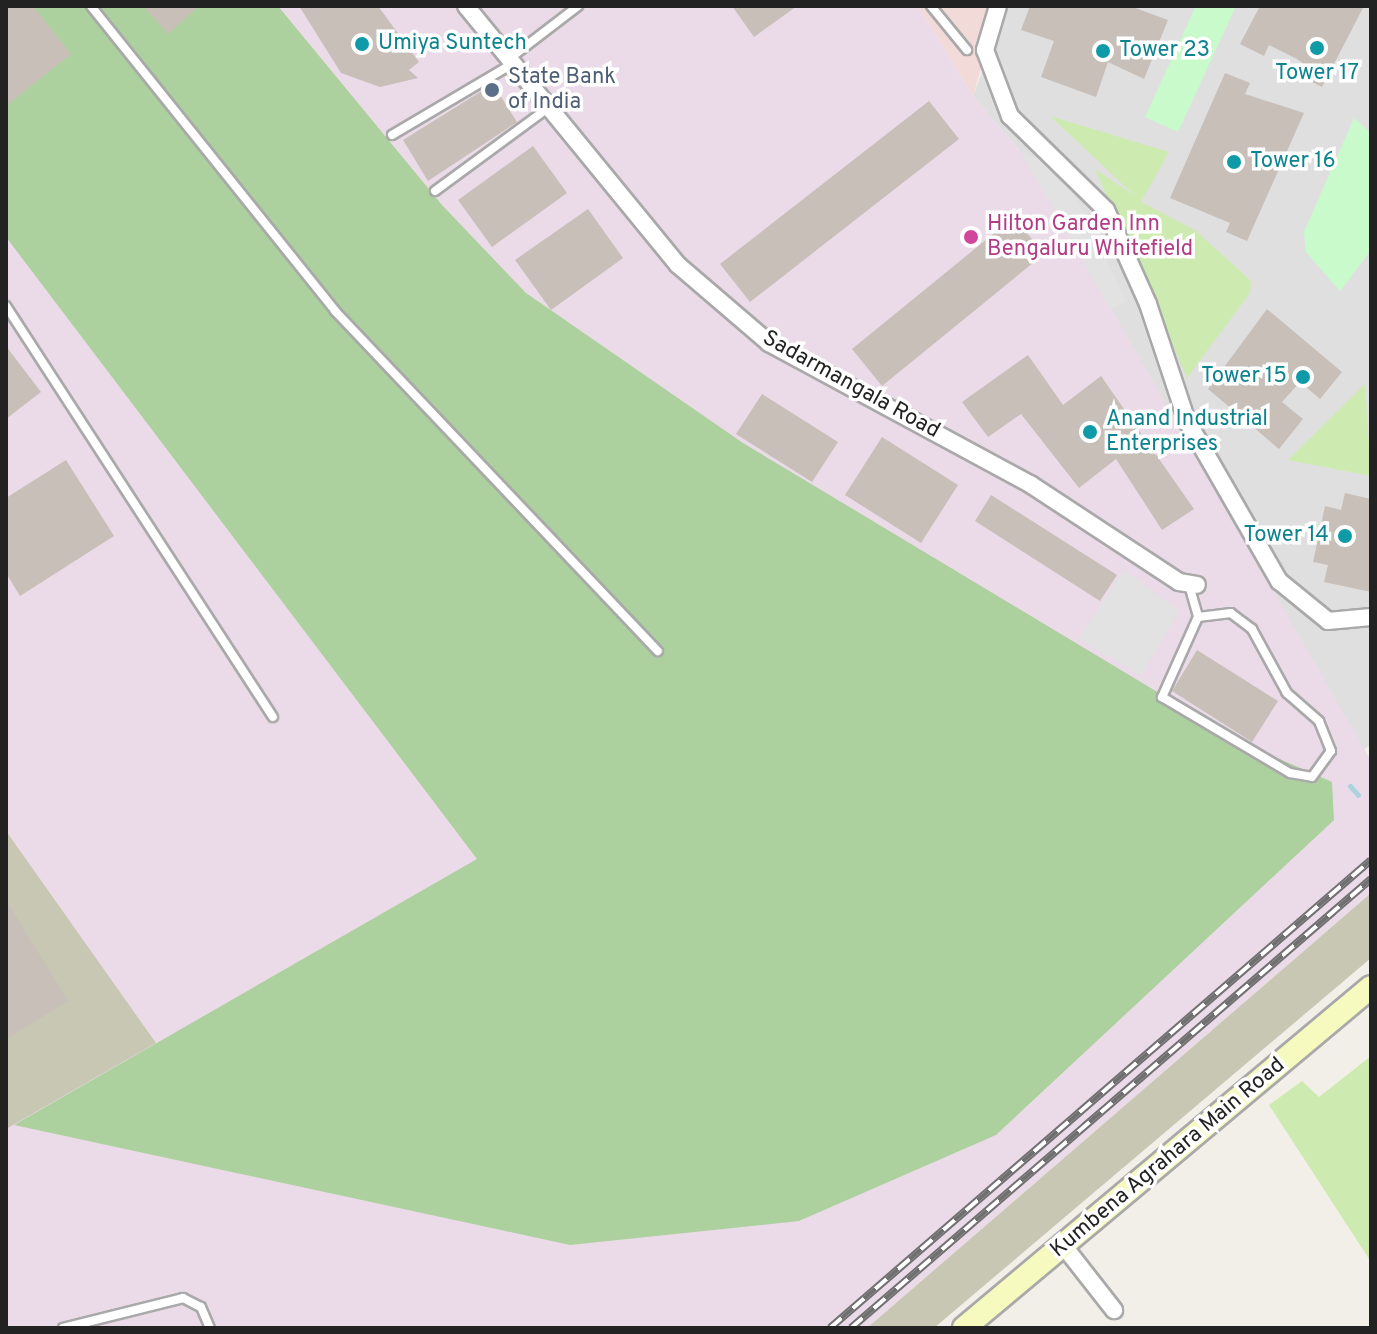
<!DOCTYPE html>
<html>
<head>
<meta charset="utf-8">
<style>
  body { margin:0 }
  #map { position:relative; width:1377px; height:1334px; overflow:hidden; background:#f2efe9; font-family:Overpass,sans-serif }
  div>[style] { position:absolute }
  .residential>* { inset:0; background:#e0dfdf }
  .commercial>* { inset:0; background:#f2dad9 }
  .industrial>* { inset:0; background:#ebdbe8 }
  .construction>* { inset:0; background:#c7c7b4 }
  .grass>* { inset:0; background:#cdebb0 }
  .forest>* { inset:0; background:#add19e }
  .park>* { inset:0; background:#c8facc }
  .parking>* { inset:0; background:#e2e2e2 }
  .stream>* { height:5px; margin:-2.5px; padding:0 2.5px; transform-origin:2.5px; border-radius:2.5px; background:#aad3df }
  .building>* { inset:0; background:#c7bfb8 }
  .roads { filter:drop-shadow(2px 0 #a9a9a9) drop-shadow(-2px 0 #a9a9a9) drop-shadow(0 2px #a9a9a9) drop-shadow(0 -2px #a9a9a9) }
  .lane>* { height:8px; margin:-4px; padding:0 4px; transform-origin:4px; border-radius:4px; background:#fff }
  .street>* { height:16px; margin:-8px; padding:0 8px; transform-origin:8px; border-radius:8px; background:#fff }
  .secondary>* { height:22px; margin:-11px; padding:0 11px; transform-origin:11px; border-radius:11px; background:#f7fabf }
  .rail>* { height:8px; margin-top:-4px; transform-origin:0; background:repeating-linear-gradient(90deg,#fff 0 15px,#707070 0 30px); box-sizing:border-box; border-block:2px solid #707070 }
  .dots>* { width:22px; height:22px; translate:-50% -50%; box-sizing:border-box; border:4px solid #fff; border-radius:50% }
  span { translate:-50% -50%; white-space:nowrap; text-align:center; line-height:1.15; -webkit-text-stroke:7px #fff; paint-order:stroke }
  .culture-label { font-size:22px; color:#0d838f }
  .left { translate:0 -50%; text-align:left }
  .right { translate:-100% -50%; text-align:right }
  .service-label { font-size:22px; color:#4e5e75 }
  .hotel-label { font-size:22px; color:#b23c85 }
  .street-label { font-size:22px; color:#222 }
  .frame { position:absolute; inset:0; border:8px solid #222; pointer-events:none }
</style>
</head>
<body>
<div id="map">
  <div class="residential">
    <i style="clip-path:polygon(1007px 6px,1371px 6px,1371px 744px,1361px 752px,1023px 155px,973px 96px)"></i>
  </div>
  <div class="commercial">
    <i style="clip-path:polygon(918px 6px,999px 6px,973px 96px)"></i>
  </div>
  <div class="industrial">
    <i style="clip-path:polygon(6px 6px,918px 6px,973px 96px,1023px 155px,1371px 761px,1371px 893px,867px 1328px,6px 1328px)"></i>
  </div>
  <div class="construction">
    <i style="clip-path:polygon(6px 831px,156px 1043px,6px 1129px)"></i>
    <i style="clip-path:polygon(1371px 893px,1371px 958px,934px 1328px,867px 1328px)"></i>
  </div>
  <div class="grass">
    <i style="clip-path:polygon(1050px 116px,1169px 152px,1141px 202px,1195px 230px,1251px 281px,1250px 293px,1187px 378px,1095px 169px,1135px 196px)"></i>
    <i style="clip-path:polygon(1365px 384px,1371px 476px,1288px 460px)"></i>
    <i style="clip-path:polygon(1371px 1056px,1371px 1262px,1269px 1105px,1302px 1081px,1319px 1097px)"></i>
  </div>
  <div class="forest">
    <i style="clip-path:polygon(6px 6px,278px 6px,442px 205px,526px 293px,743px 443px,1239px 741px,1332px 782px,1334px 820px,996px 1135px,799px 1221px,570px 1245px,14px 1125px,477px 859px,6px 237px)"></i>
  </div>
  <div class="park">
    <i style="clip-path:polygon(1196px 6px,1236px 6px,1178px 132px,1145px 117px)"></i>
    <i style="clip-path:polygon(1354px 118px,1371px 133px,1371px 250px,1340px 291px,1306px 252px,1304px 232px)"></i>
  </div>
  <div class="parking">
    <i style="clip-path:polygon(1023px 155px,1059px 162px,1126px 301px,1110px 309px)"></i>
    <i style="clip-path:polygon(1124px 570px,1179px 611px,1141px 676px,1079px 639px)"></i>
  </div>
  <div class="stream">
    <i style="left:1350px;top:786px;width:12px;rotate:48deg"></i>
  </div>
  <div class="building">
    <i style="clip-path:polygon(6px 6px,33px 6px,71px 54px,6px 106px)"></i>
    <i style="clip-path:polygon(143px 6px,199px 6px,168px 34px)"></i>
    <i style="clip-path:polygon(299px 6px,378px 6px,419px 62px,409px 70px,418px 78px,380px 87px,341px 73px)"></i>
    <i style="clip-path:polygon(732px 6px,797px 6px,754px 37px)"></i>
    <i style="clip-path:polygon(1030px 6px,1130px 6px,1168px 20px,1144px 79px,1108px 62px,1096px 97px,1041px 77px,1054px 41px,1021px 30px)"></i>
    <i style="clip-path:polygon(1260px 6px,1364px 6px,1322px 87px,1298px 75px,1304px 64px,1297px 59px,1269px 45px,1264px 56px,1240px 44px)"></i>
    <i style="clip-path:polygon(1225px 73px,1250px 83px,1245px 94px,1304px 113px,1247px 241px,1226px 232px,1230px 223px,1170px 198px)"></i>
    <i style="clip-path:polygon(493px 84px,517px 122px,428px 181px,403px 140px)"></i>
    <i style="clip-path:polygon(929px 101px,959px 139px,750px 302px,720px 264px)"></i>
    <i style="clip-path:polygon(533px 146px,567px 193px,492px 247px,458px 200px)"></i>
    <i style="clip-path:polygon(588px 209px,623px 258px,551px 310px,515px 260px)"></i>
    <i style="clip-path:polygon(1014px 217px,1044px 254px,882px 386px,852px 349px)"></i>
    <i style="clip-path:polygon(1267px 309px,1342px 372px,1320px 399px,1300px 382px,1282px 402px,1303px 419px,1279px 449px,1208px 389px)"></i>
    <i style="clip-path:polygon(6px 346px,41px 392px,6px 419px)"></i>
    <i style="clip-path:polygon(1028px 355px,1063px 405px,1101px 376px,1194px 509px,1162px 530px,1116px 459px,1079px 488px,1021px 414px,988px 437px,962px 402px)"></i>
    <i style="clip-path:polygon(762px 394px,838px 442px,812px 482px,736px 434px)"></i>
    <i style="clip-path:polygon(882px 437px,958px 485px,921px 543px,845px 495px)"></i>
    <i style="clip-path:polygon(66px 460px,114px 536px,20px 596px,6px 573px,6px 498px)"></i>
    <i style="clip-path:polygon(1345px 493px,1371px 499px,1371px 592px,1324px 582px,1328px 565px,1313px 562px,1325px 506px,1341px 510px)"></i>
    <i style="clip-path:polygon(991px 495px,1117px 575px,1100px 601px,975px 521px)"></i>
    <i style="clip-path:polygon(1197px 650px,1278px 701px,1252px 742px,1172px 691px)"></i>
    <i style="clip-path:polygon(6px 900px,68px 1001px,6px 1039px)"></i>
  </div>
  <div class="roads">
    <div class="lane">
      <i style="left:91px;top:6px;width:391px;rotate:51.3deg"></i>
      <i style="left:335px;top:311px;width:469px;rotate:46.5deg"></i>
      <i style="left:931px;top:6px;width:57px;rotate:50.7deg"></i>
      <i style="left:509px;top:59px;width:87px;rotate:-37.5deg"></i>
      <i style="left:392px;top:135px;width:139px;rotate:-30.6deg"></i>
      <i style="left:435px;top:191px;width:140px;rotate:-36.3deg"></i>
      <i style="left:6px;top:306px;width:490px;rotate:57deg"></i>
      <i style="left:1189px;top:585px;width:33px;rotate:74deg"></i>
      <i style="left:1198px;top:617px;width:88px;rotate:114.2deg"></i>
      <i style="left:1162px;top:697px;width:149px;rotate:30.7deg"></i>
      <i style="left:1290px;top:773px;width:22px;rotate:10deg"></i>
      <i style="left:1312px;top:777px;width:32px;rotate:-54deg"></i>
      <i style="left:1331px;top:751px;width:32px;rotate:-112deg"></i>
      <i style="left:1319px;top:721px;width:43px;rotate:-138.8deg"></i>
      <i style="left:1287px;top:693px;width:73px;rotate:-118.7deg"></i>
      <i style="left:1252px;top:629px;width:26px;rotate:-143deg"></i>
      <i style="left:1231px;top:613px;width:33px;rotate:173deg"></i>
      <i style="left:63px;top:1328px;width:124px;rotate:-14deg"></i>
      <i style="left:183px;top:1298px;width:20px;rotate:27deg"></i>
      <i style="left:201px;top:1307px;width:23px;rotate:67deg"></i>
    </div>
    <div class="street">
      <i style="left:466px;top:6px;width:335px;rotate:50.7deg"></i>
      <i style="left:678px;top:265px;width:120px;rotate:40.6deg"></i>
      <i style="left:769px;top:343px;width:297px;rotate:28.4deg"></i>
      <i style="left:1030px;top:484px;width:178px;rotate:33.3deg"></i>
      <i style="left:1179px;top:582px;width:18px;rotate:9deg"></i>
      <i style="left:998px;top:6px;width:46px;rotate:106.5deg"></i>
      <i style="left:985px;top:50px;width:71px;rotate:69.3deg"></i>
      <i style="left:1010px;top:116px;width:134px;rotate:44.4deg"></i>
      <i style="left:1106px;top:210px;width:103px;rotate:65.9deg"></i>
      <i style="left:1148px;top:304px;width:123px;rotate:71.6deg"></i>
      <i style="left:1187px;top:421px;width:185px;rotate:60.1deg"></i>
      <i style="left:1279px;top:581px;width:63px;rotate:39.2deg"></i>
      <i style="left:1328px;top:621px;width:43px;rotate:-5.3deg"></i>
      <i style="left:1063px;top:1245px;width:83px;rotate:51.9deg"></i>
    </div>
    <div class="secondary">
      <i style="left:964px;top:1328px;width:531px;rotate:-39.96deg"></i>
    </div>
  </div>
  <div class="rail">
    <i style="left:830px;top:1328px;width:715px;rotate:-40.86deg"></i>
    <i style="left:851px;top:1328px;width:687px;rotate:-40.81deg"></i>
  </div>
  <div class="dots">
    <i style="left:362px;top:44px;background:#0f9aa8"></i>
    <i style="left:1317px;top:48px;background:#0f9aa8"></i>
    <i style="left:1103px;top:51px;background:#0f9aa8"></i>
    <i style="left:492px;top:90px;background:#5c6f8a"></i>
    <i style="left:1234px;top:162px;background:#0f9aa8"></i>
    <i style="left:971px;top:237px;background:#d1479c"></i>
    <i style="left:1303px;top:377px;background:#0f9aa8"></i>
    <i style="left:1090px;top:432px;background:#0f9aa8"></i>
    <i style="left:1345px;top:536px;background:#0f9aa8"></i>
  </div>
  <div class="culture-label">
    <span class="left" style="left:378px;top:44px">Umiya Suntech</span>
    <span class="left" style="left:1119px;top:51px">Tower 23</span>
    <span style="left:1317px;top:74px">Tower 17</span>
    <span class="left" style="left:1250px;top:162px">Tower 16</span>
    <span class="right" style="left:1287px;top:377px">Tower 15</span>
    <span class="left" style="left:1106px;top:432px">Anand Industrial<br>Enterprises</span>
    <span class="right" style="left:1329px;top:536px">Tower 14</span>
  </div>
  <div class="service-label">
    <span class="left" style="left:508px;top:90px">State Bank<br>of India</span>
  </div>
  <div class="hotel-label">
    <span class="left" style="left:987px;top:237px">Hilton Garden Inn<br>Bengaluru Whitefield</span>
  </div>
  <div class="street-label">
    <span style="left:851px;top:385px;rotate:29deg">Sadarmangala Road</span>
    <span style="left:1168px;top:1158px;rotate:-40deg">Kumbena Agrahara Main Road</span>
  </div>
  <div class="frame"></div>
</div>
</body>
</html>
